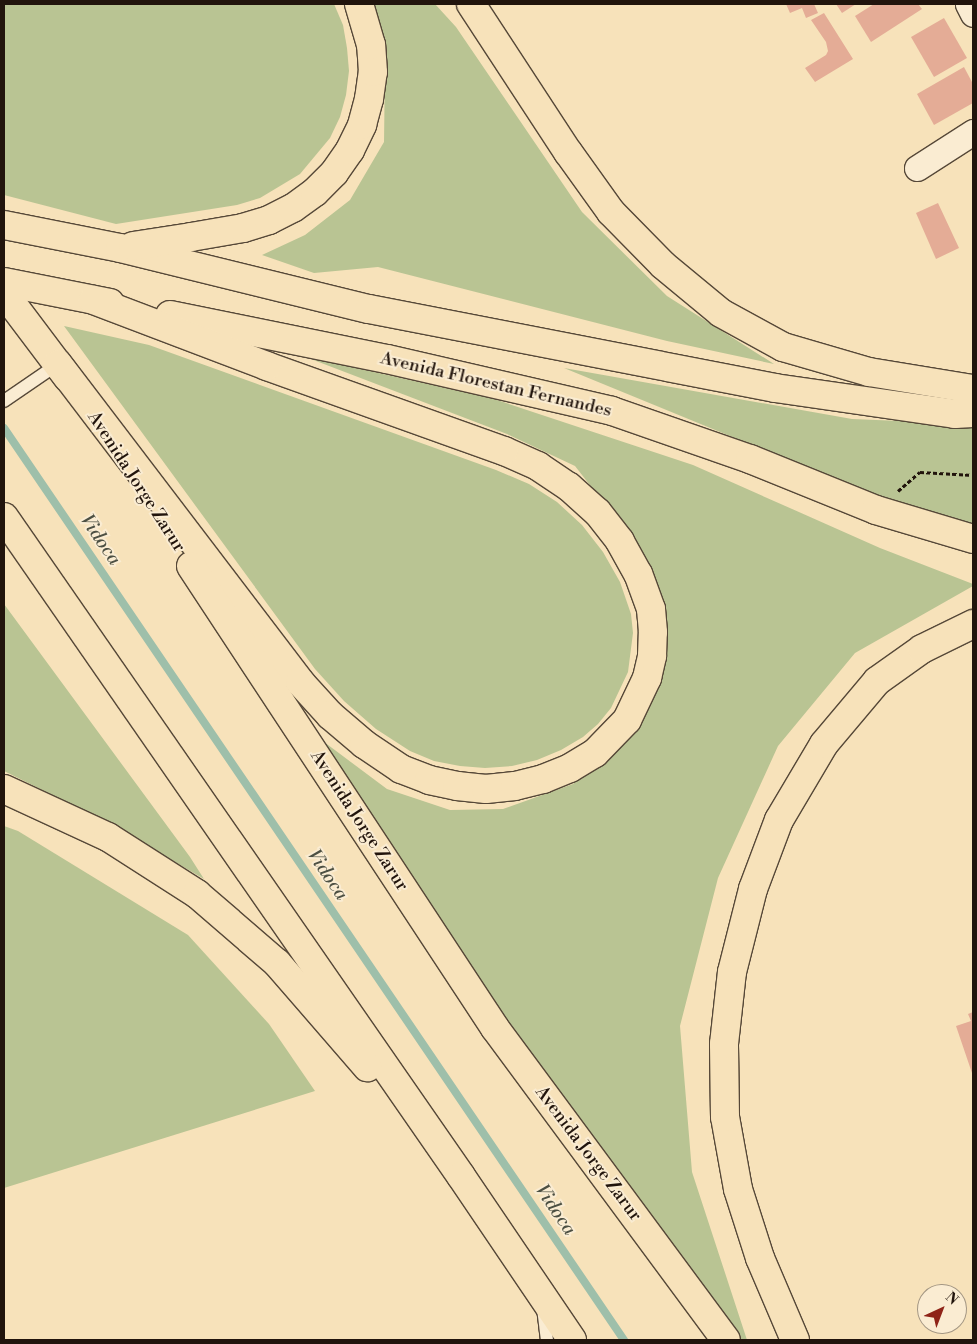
<!DOCTYPE html>
<html>
<head>
<meta charset="utf-8">
<style>
  body { margin:0 }
  #map { position:relative; width:977px; height:1344px; overflow:hidden; background:#f7e2ba; font-family:"Libre Bodoni",serif }
  div>[style] { position:absolute }
  .green>* { inset:0; background:#b9c493 }
  .stream>* { height:8px; margin:-4px; padding:0 4px; transform-origin:4px; border-radius:4px; background:#9ebfaa }
  .building>* { inset:0; background:#e4ac96 }
  .path>* { height:3px; margin-top:-1.5px; transform-origin:0; background:repeating-linear-gradient(90deg,#21140c 0 4px,transparent 0 6.5px) }
  .roads { filter:drop-shadow(1px 0 #564838) drop-shadow(-1px 0 #564838) drop-shadow(0 1px #564838) drop-shadow(0 -1px #564838) }
  .lane>* { height:12px; margin:-6px; padding:0 6px; transform-origin:6px; border-radius:6px; background:#faecd2 }
  .street>* { height:25px; margin:-12.5px; padding:0 12.5px; transform-origin:12.5px; border-radius:12.5px; background:#faecd2 }
  .highway>* { height:28px; margin:-14px; padding:0 14px; transform-origin:14px; border-radius:14px; background:#f7e2ba }
  span { translate:-50% -50%; white-space:nowrap; text-align:center; line-height:1.15; -webkit-text-stroke:4px #faecd2; paint-order:stroke }
  .street-label { font-size:18px; color:#21140c }
  .water-label { font-size:19px; color:#4d5043; font-style:italic }
  .frame { position:absolute; inset:0; border:5px solid #21140c; pointer-events:none }
  .north { position:absolute; left:917px; top:1284px; width:50px; height:50px; box-sizing:border-box; background:#faecd2; border:1px solid #a39683; border-radius:50%; rotate:43deg; font-size:14px; font-weight:700; line-height:20px; text-align:center; color:#21140c }
  .north::after { content:''; display:block; margin:auto; width:18px; height:22px; background:#8f2418; clip-path:polygon(50% 0,100% 100%,50% 72%,0 100%) }
</style>
</head>
<body>
<div id="map">
  <div class="green">
    <i style="clip-path:polygon(4px 4px,334px 4px,343px 25px,347px 48px,349px 71px,346px 95px,340px 117px,330px 138px,300px 174px,260px 198px,237px 205px,116px 224px,4px 195px)"></i>
    <i style="clip-path:polygon(369px 4px,435px 4px,456px 27px,582px 212px,667px 296px,774px 364px,667px 341px,378px 267px,314px 273px,262px 255px,305px 235px,350px 200px,384px 142px,385px 66px)"></i>
    <i style="clip-path:polygon(64px 326px,149px 345px,260px 385px,496px 470px,529px 484px,557px 502px,582px 525px,603px 552px,620px 582px,631px 614px,633px 633px,628px 672px,611px 708px,598px 724px,583px 737px,561px 750px,537px 760px,512px 766px,485px 768px,460px 766px,434px 761px,410px 751px,376px 729px,344px 701px,315px 669px)"></i>
    <i style="clip-path:polygon(303px 356px,494px 399px,693px 465px,880px 548px,973px 584px,973px 586px,855px 653px,778px 746px,718px 878px,680px 1026px,692px 1172px,747px 1340px,733px 1340px,552px 1089px,312px 733px,387px 789px,450px 810px,503px 809px,573px 784px,627px 741px,658px 684px,667px 636px,649px 574px,614px 516px,575px 466px,507px 434px)"></i>
    <i style="clip-path:polygon(564px 368px,852px 419px,973px 424px,973px 526px,905px 508px)"></i>
    <i style="clip-path:polygon(4px 604px,190px 857px,204px 879px,107px 822px,4px 771px)"></i>
    <i style="clip-path:polygon(4px 826px,18px 831px,188px 935px,269px 1024px,315px 1091px,4px 1188px)"></i>
  </div>
  <div class="stream">
    <i style="left:4px;top:428px;width:1103px;rotate:55.79deg"></i>
  </div>
  <div class="building">
    <i style="clip-path:polygon(786px 4px,814px 4px,818px 13px,806px 18px,802px 8px,790px 13px)"></i>
    <i style="clip-path:polygon(836px 4px,856px 4px,842px 13px)"></i>
    <i style="clip-path:polygon(874px 4px,918px 4px,922px 9px,871px 42px,855px 16px)"></i>
    <i style="clip-path:polygon(824px 13px,853px 59px,815px 82px,805px 68px,826px 55px,828px 51px,826px 42px,811px 20px)"></i>
    <i style="clip-path:polygon(944px 18px,967px 58px,934px 77px,911px 37px)"></i>
    <i style="clip-path:polygon(964px 67px,973px 84px,973px 103px,934px 125px,917px 94px)"></i>
    <i style="clip-path:polygon(938px 203px,959px 248px,936px 259px,916px 213px)"></i>
    <i style="clip-path:polygon(973px 1012px,973px 1076px,956px 1026px,971px 1021px,968px 1014px)"></i>
  </div>
  <div class="path">
    <i style="left:898px;top:491px;width:29px;rotate:-41deg"></i>
    <i style="left:920px;top:472px;width:53px;rotate:3.2deg"></i>
  </div>
  <div class="roads">
    <div class="lane">
      <i style="left:4px;top:401px;width:65px;rotate:-34.4deg"></i>
      <i style="left:543px;top:1308px;width:32px;rotate:83deg"></i>
    </div>
    <div class="street">
      <i style="left:968px;top:4px;width:11px;rotate:63deg"></i>
      <i style="left:917px;top:168px;width:67px;rotate:-32.7deg"></i>
    </div>
    <div class="highway">
      <i style="left:471px;top:4px;width:177px;rotate:56.8deg"></i>
      <i style="left:568px;top:152px;width:74px;rotate:54.4deg"></i>
      <i style="left:611px;top:212px;width:74px;rotate:45.5deg"></i>
      <i style="left:663px;top:265px;width:75px;rotate:39.6deg"></i>
      <i style="left:721px;top:313px;width:71px;rotate:28.7deg"></i>
      <i style="left:783px;top:347px;width:90px;rotate:16.2deg"></i>
      <i style="left:869px;top:372px;width:105px;rotate:9.3deg"></i>
      <i style="left:4px;top:225px;width:118px;rotate:11.2deg"></i>
      <i style="left:120px;top:248px;width:256px;rotate:13.8deg"></i>
      <i style="left:369px;top:309px;width:414px;rotate:11deg"></i>
      <i style="left:775px;top:388px;width:182px;rotate:8.2deg"></i>
      <i style="left:955px;top:414px;width:18px;rotate:-3deg"></i>
      <i style="left:133px;top:246px;width:59px;rotate:-8.8deg"></i>
      <i style="left:191px;top:237px;width:53px;rotate:-9.8deg"></i>
      <i style="left:243px;top:228px;width:27px;rotate:-17deg"></i>
      <i style="left:269px;top:220px;width:27px;rotate:-27deg"></i>
      <i style="left:293px;top:208px;width:27px;rotate:-36deg"></i>
      <i style="left:315px;top:192px;width:27px;rotate:-45deg"></i>
      <i style="left:334px;top:173px;width:28px;rotate:-55deg"></i>
      <i style="left:350px;top:150px;width:28px;rotate:-64deg"></i>
      <i style="left:362px;top:125px;width:27px;rotate:-75deg"></i>
      <i style="left:369px;top:99px;width:27px;rotate:-82deg"></i>
      <i style="left:373px;top:72px;width:27px;rotate:-94deg"></i>
      <i style="left:371px;top:45px;width:43px;rotate:-106.3deg"></i>
      <i style="left:4px;top:282px;width:108px;rotate:11.2deg"></i>
      <i style="left:4px;top:293px;width:106px;rotate:53deg"></i>
      <i style="left:170px;top:315px;width:221px;rotate:11.5deg"></i>
      <i style="left:387px;top:359px;width:231px;rotate:13deg"></i>
      <i style="left:612px;top:411px;width:146px;rotate:19.2deg"></i>
      <i style="left:750px;top:459px;width:136px;rotate:22deg"></i>
      <i style="left:876px;top:510px;width:101px;rotate:16.6deg"></i>
      <i style="left:58px;top:364px;width:400px;rotate:52.7deg"></i>
      <i style="left:300px;top:682px;width:45px;rotate:47.7deg"></i>
      <i style="left:330px;top:715px;width:45px;rotate:40.5deg"></i>
      <i style="left:364px;top:744px;width:45px;rotate:34deg"></i>
      <i style="left:401px;top:769px;width:30px;rotate:21deg"></i>
      <i style="left:429px;top:780px;width:29px;rotate:12deg"></i>
      <i style="left:457px;top:786px;width:29px;rotate:6deg"></i>
      <i style="left:486px;top:789px;width:29px;rotate:-6deg"></i>
      <i style="left:515px;top:786px;width:29px;rotate:-14deg"></i>
      <i style="left:543px;top:779px;width:29px;rotate:-22deg"></i>
      <i style="left:570px;top:768px;width:29px;rotate:-31deg"></i>
      <i style="left:595px;top:753px;width:46px;rotate:-45.9deg"></i>
      <i style="left:627px;top:720px;width:47px;rotate:-64.5deg"></i>
      <i style="left:647px;top:678px;width:23px;rotate:-77deg"></i>
      <i style="left:652px;top:656px;width:24px;rotate:-88deg"></i>
      <i style="left:653px;top:632px;width:23px;rotate:-95deg"></i>
      <i style="left:651px;top:609px;width:37px;rotate:-110deg"></i>
      <i style="left:638px;top:574px;width:38px;rotate:-119deg"></i>
      <i style="left:620px;top:541px;width:37px;rotate:-128deg"></i>
      <i style="left:597px;top:512px;width:38px;rotate:-138deg"></i>
      <i style="left:569px;top:487px;width:37px;rotate:-146deg"></i>
      <i style="left:538px;top:466px;width:37px;rotate:-156deg"></i>
      <i style="left:504px;top:451px;width:252px;rotate:-160.3deg"></i>
      <i style="left:267px;top:366px;width:186px;rotate:-159.2deg"></i>
      <i style="left:4px;top:517px;width:802px;rotate:55.26deg"></i>
      <i style="left:461px;top:1176px;width:198px;rotate:55.9deg"></i>
      <i style="left:191px;top:566px;width:553px;rotate:56.65deg"></i>
      <i style="left:495px;top:1028px;width:388px;rotate:53.5deg"></i>
      <i style="left:4px;top:789px;width:115px;rotate:24.8deg"></i>
      <i style="left:108px;top:837px;width:106px;rotate:32.6deg"></i>
      <i style="left:197px;top:894px;width:106px;rotate:40.8deg"></i>
      <i style="left:277px;top:963px;width:138px;rotate:49.1deg"></i>
      <i style="left:795px;top:1340px;width:89px;rotate:-113.1deg"></i>
      <i style="left:760px;top:1258px;width:72px;rotate:-107.7deg"></i>
      <i style="left:738px;top:1189px;width:73px;rotate:-100.2deg"></i>
      <i style="left:725px;top:1117px;width:73px;rotate:-90.8deg"></i>
      <i style="left:724px;top:1044px;width:72px;rotate:-83.7deg"></i>
      <i style="left:732px;top:972px;width:86px;rotate:-75.8deg"></i>
      <i style="left:753px;top:889px;width:74px;rotate:-69.4deg"></i>
      <i style="left:779px;top:820px;width:88px;rotate:-59.4deg"></i>
      <i style="left:824px;top:744px;width:82px;rotate:-49.9deg"></i>
      <i style="left:877px;top:681px;width:55px;rotate:-35.4deg"></i>
      <i style="left:922px;top:649px;width:57px;rotate:-26.1deg"></i>
    </div>
  </div>
  <div class="street-label">
    <span style="left:496px;top:385px;rotate:13deg">Avenida Florestan Fernandes</span>
    <span style="left:136px;top:482px;rotate:57deg">Avenida Jorge Zarur</span>
    <span style="left:359px;top:821px;rotate:57deg">Avenida Jorge Zarur</span>
    <span style="left:588px;top:1154px;rotate:53deg">Avenida Jorge Zarur</span>
  </div>
  <div class="water-label">
    <span style="left:100px;top:540px;rotate:56deg">Vidoca</span>
    <span style="left:327px;top:875px;rotate:56deg">Vidoca</span>
    <span style="left:555px;top:1210px;rotate:56deg">Vidoca</span>
  </div>
  <div class="frame"></div>
  <div class="north">N</div>
</div>
</body>
</html>
